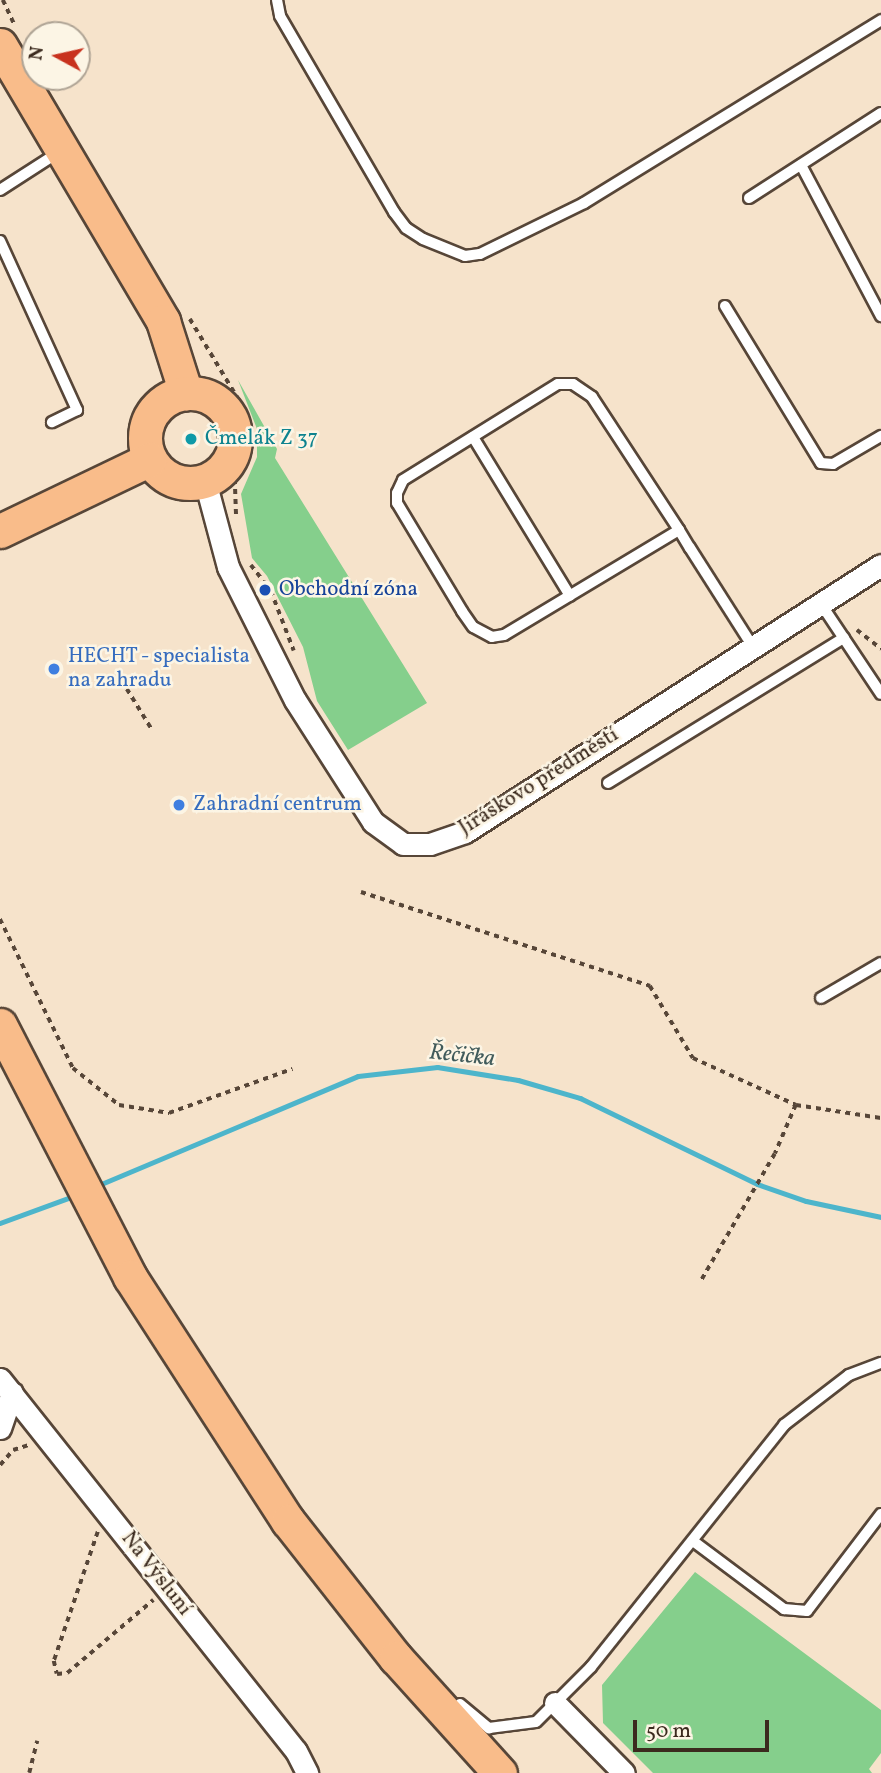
<!DOCTYPE html>
<html>
<head>
<meta charset="utf-8">
<style>
  body { margin:0 }
  #map { position:relative; width:881px; height:1773px; overflow:hidden; background:#f6e3cb; font-family:Vollkorn,serif }
  div>[style] { position:absolute }
  .green>* { inset:0; background:#85cf8c }
  .stream>* { height:5px; margin:-2.5px; padding:0 2.5px; transform-origin:2.5px; border-radius:2.5px; background:#4db5cb }
  .path>* { height:3.5px; margin-top:-1.75px; transform-origin:0; background:repeating-linear-gradient(90deg,#574638 0 5px,transparent 0 10px) }
  .roads { filter:drop-shadow(2px 0 #574638) drop-shadow(-2px 0 #574638) drop-shadow(0 2px #574638) drop-shadow(0 -2px #574638) }
  .lane>* { height:10px; margin:-5px; padding:0 5px; transform-origin:5px; border-radius:5px; background:#fff }
  .street>* { height:21px; margin:-10.5px; padding:0 10.5px; transform-origin:10.5px; border-radius:10.5px; background:#fff }
  .primary>* { height:33px; margin:-16.5px; padding:0 16.5px; transform-origin:16.5px; border-radius:16.5px; background:#f9bc8a }
  .primary>.ring { margin:-16.5px; padding:0; box-sizing:content-box; background:none; border:33px solid #f9bc8a; border-radius:50% }
  .dots>* { width:19px; height:19px; translate:-50% -50%; box-sizing:border-box; border:4px solid #fcf5e5; border-radius:50% }
  span { translate:-50% -50%; white-space:nowrap; text-align:center; line-height:1.15; -webkit-text-stroke:5px #fcf5e5; paint-order:stroke }
  .culture-label { font-size:21px; color:#0d838f }
  .left { translate:0 -50%; text-align:left }
  .transit-label { font-size:21px; color:#164399 }
  .shop-label { font-size:21px; color:#366cbe }
  .street-label { font-size:21px; color:#3b2a1e }
  .water-label { font-size:23px; color:#415b5b; font-style:italic }
  .north { position:absolute; left:21px; top:21px; width:70px; height:70px; box-sizing:border-box; background:#fcf5e5; border:2px solid #afa495; border-radius:50%; rotate:278deg; font-size:19px; font-weight:700; line-height:28px; text-align:center; color:#3b2a1e }
  .north::after { content:''; display:block; margin:auto; width:24px; height:32px; background:#c8321e; clip-path:polygon(50% 0,100% 100%,50% 72%,0 100%) }
  .scale { position:absolute; left:633px; top:1720px; width:136px; height:32px; box-sizing:border-box; border:4px solid #3b2a1e; border-top:0; padding-left:9px; font-size:21px; line-height:24px; white-space:nowrap; color:#3b2a1e; -webkit-text-stroke:5px #fcf5e5; paint-order:stroke }
</style>
</head>
<body>
<div id="map">
  <div class="green">
    <i style="clip-path:polygon(238px 380px,277px 449px,275px 458px,427px 703px,348px 750px,317px 701px,303px 647px,267px 576px,252px 558px,241px 494px,257px 457px,257px 429px)"></i>
    <i style="clip-path:polygon(695px 1572px,881px 1710px,881px 1753px,869px 1769px,872px 1773px,653px 1773px,603px 1723px,602px 1685px)"></i>
  </div>
  <div class="stream">
    <i style="left:94px;top:1187px;width:286px;rotate:-22.8deg"></i>
    <i style="left:358px;top:1076px;width:80px;rotate:-6.5deg"></i>
    <i style="left:437px;top:1067px;width:82px;rotate:9.1deg"></i>
    <i style="left:518px;top:1080px;width:65px;rotate:16.2deg"></i>
    <i style="left:580px;top:1098px;width:197px;rotate:25.9deg"></i>
    <i style="left:757px;top:1184px;width:52px;rotate:19.1deg"></i>
    <i style="left:806px;top:1201px;width:77px;rotate:12deg"></i>
    <i style="left:0;top:1223px;width:81px;rotate:-20.2deg"></i>
  </div>
  <div class="path">
    <i style="left:3px;top:0;width:26px;rotate:65deg"></i>
    <i style="left:190px;top:319px;width:106px;rotate:58.9deg"></i>
    <i style="left:245px;top:410px;width:37px;rotate:81deg"></i>
    <i style="left:251px;top:447px;width:36px;rotate:117deg"></i>
    <i style="left:235px;top:479px;width:36px;rotate:88deg"></i>
    <i style="left:251px;top:565px;width:33px;rotate:52deg"></i>
    <i style="left:271px;top:591px;width:64px;rotate:69deg"></i>
    <i style="left:857px;top:630px;width:31px;rotate:38deg"></i>
    <i style="left:127px;top:689px;width:46px;rotate:58.4deg"></i>
    <i style="left:361px;top:892px;width:304px;rotate:18deg"></i>
    <i style="left:650px;top:986px;width:84px;rotate:59.2deg"></i>
    <i style="left:693px;top:1058px;width:113px;rotate:24.5deg"></i>
    <i style="left:796px;top:1105px;width:53px;rotate:113.2deg"></i>
    <i style="left:775px;top:1154px;width:147px;rotate:120.2deg"></i>
    <i style="left:0;top:919px;width:166px;rotate:63.9deg"></i>
    <i style="left:73px;top:1068px;width:59px;rotate:38.8deg"></i>
    <i style="left:119px;top:1105px;width:51px;rotate:9.1deg"></i>
    <i style="left:169px;top:1113px;width:131px;rotate:-19.7deg"></i>
    <i style="left:796px;top:1105px;width:86px;rotate:8.7deg"></i>
    <i style="left:0;top:1465px;width:20px;rotate:-49deg"></i>
    <i style="left:13px;top:1450px;width:16px;rotate:-18deg"></i>
    <i style="left:98px;top:1532px;width:136px;rotate:108.8deg"></i>
    <i style="left:54px;top:1661px;width:13px;rotate:77deg"></i>
    <i style="left:57px;top:1674px;width:10px;rotate:-6deg"></i>
    <i style="left:67px;top:1673px;width:113px;rotate:-40.3deg"></i>
    <i style="left:29px;top:1773px;width:33px;rotate:-76deg"></i>
  </div>
  <div class="roads">
    <div class="lane">
      <i style="left:277px;top:0;width:16px;rotate:79deg"></i>
      <i style="left:280px;top:16px;width:227px;rotate:59.8deg"></i>
      <i style="left:394px;top:212px;width:20px;rotate:53deg"></i>
      <i style="left:406px;top:228px;width:20px;rotate:33deg"></i>
      <i style="left:423px;top:239px;width:45px;rotate:22deg"></i>
      <i style="left:465px;top:256px;width:15px;rotate:-8deg"></i>
      <i style="left:480px;top:254px;width:116px;rotate:-26.1deg"></i>
      <i style="left:584px;top:203px;width:349px;rotate:-31.6deg"></i>
      <i style="left:801px;top:165px;width:171px;rotate:62.1deg"></i>
      <i style="left:0;top:190px;width:70px;rotate:-32.8deg"></i>
      <i style="left:749px;top:198px;width:157px;rotate:-32.8deg"></i>
      <i style="left:0;top:241px;width:186px;rotate:65.5deg"></i>
      <i style="left:77px;top:410px;width:28px;rotate:154deg"></i>
      <i style="left:725px;top:306px;width:184px;rotate:58.6deg"></i>
      <i style="left:821px;top:463px;width:12px;rotate:5deg"></i>
      <i style="left:833px;top:464px;width:56px;rotate:-30.3deg"></i>
      <i style="left:473px;top:437px;width:186px;rotate:58.6deg"></i>
      <i style="left:679px;top:530px;width:204px;rotate:149deg"></i>
      <i style="left:504px;top:635px;width:12px;rotate:171deg"></i>
      <i style="left:492px;top:637px;width:21px;rotate:-152deg"></i>
      <i style="left:473px;top:627px;width:19px;rotate:-125deg"></i>
      <i style="left:462px;top:611px;width:126px;rotate:-121deg"></i>
      <i style="left:397px;top:503px;width:10px;rotate:-90deg"></i>
      <i style="left:397px;top:493px;width:14px;rotate:-65deg"></i>
      <i style="left:403px;top:480px;width:182px;rotate:-31.8deg"></i>
      <i style="left:558px;top:384px;width:15px"></i>
      <i style="left:573px;top:384px;width:23px;rotate:34deg"></i>
      <i style="left:592px;top:397px;width:159px;rotate:56.8deg"></i>
      <i style="left:679px;top:530px;width:21px;rotate:59deg"></i>
      <i style="left:690px;top:548px;width:117px;rotate:57.5deg"></i>
      <i style="left:821px;top:604px;width:108px;rotate:56.3deg"></i>
      <i style="left:608px;top:783px;width:277px;rotate:-31.6deg"></i>
      <i style="left:821px;top:998px;width:69px;rotate:-30.3deg"></i>
      <i style="left:693px;top:1541px;width:114px;rotate:36.8deg"></i>
      <i style="left:784px;top:1609px;width:23px;rotate:5deg"></i>
      <i style="left:807px;top:1611px;width:122px;rotate:-52.7deg"></i>
      <i style="left:460px;top:1704px;width:38px;rotate:40deg"></i>
      <i style="left:489px;top:1728px;width:47px;rotate:-7.3deg"></i>
      <i style="left:536px;top:1722px;width:78px;rotate:-45deg"></i>
      <i style="left:591px;top:1667px;width:310px;rotate:-51.4deg"></i>
      <i style="left:784px;top:1425px;width:82px;rotate:-37.6deg"></i>
      <i style="left:849px;top:1375px;width:34px;rotate:-21deg"></i>
    </div>
    <div class="street">
      <i style="left:205px;top:481px;width:89px;rotate:75deg"></i>
      <i style="left:228px;top:567px;width:149px;rotate:63.3deg"></i>
      <i style="left:295px;top:700px;width:145px;rotate:57.4deg"></i>
      <i style="left:373px;top:822px;width:37px;rotate:36deg"></i>
      <i style="left:403px;top:844px;width:27px"></i>
      <i style="left:430px;top:844px;width:37px;rotate:-19deg"></i>
      <i style="left:465px;top:832px;width:494px;rotate:-32.7deg"></i>
      <i style="left:0;top:1379px;width:475px;rotate:51.5deg"></i>
      <i style="left:296px;top:1751px;width:25px;rotate:63deg"></i>
      <i style="left:0;top:1428px;width:37px;rotate:-71deg"></i>
      <i style="left:555px;top:1703px;width:98px;rotate:45.4deg"></i>
    </div>
    <div class="primary">
      <i style="left:0;top:45px;width:321px;rotate:59.4deg"></i>
      <i style="left:163px;top:321px;width:76px;rotate:72.3deg"></i>
      <i class="ring" style="left:145px;top:393px;width:57px;height:57px"></i>
      <i style="left:0;top:531px;width:166px;rotate:-25.6deg"></i>
      <i style="left:0;top:1025px;width:284px;rotate:62.7deg"></i>
      <i style="left:130px;top:1277px;width:291px;rotate:57.1deg"></i>
      <i style="left:288px;top:1521px;width:174px;rotate:51.8deg"></i>
      <i style="left:396px;top:1658px;width:155px;rotate:47.9deg"></i>
    </div>
  </div>
  <div class="dots">
    <i style="left:191px;top:439px;background:#0f9aa8"></i>
    <i style="left:265px;top:590px;background:#1a4fb4"></i>
    <i style="left:54px;top:669px;background:#3f7fe0"></i>
    <i style="left:179px;top:805px;background:#3f7fe0"></i>
  </div>
  <div class="culture-label">
    <span class="left" style="left:205px;top:439px">Čmelák Z 37</span>
  </div>
  <div class="transit-label">
    <span class="left" style="left:279px;top:590px">Obchodní zóna</span>
  </div>
  <div class="shop-label">
    <span class="left" style="left:68px;top:669px">HECHT - specialista<br>na zahradu</span>
    <span class="left" style="left:193px;top:805px">Zahradní centrum</span>
  </div>
  <div class="street-label">
    <span style="left:539px;top:782px;rotate:-32deg">Jiráskovo předměstí</span>
    <span style="left:156px;top:1574px;rotate:52deg">Na Výsluní</span>
  </div>
  <div class="water-label">
    <span style="left:462px;top:1056px;rotate:6deg">Řečička</span>
  </div>
  <div class="north">N</div>
  <div class="scale">50 m</div>
</div>
</body>
</html>
